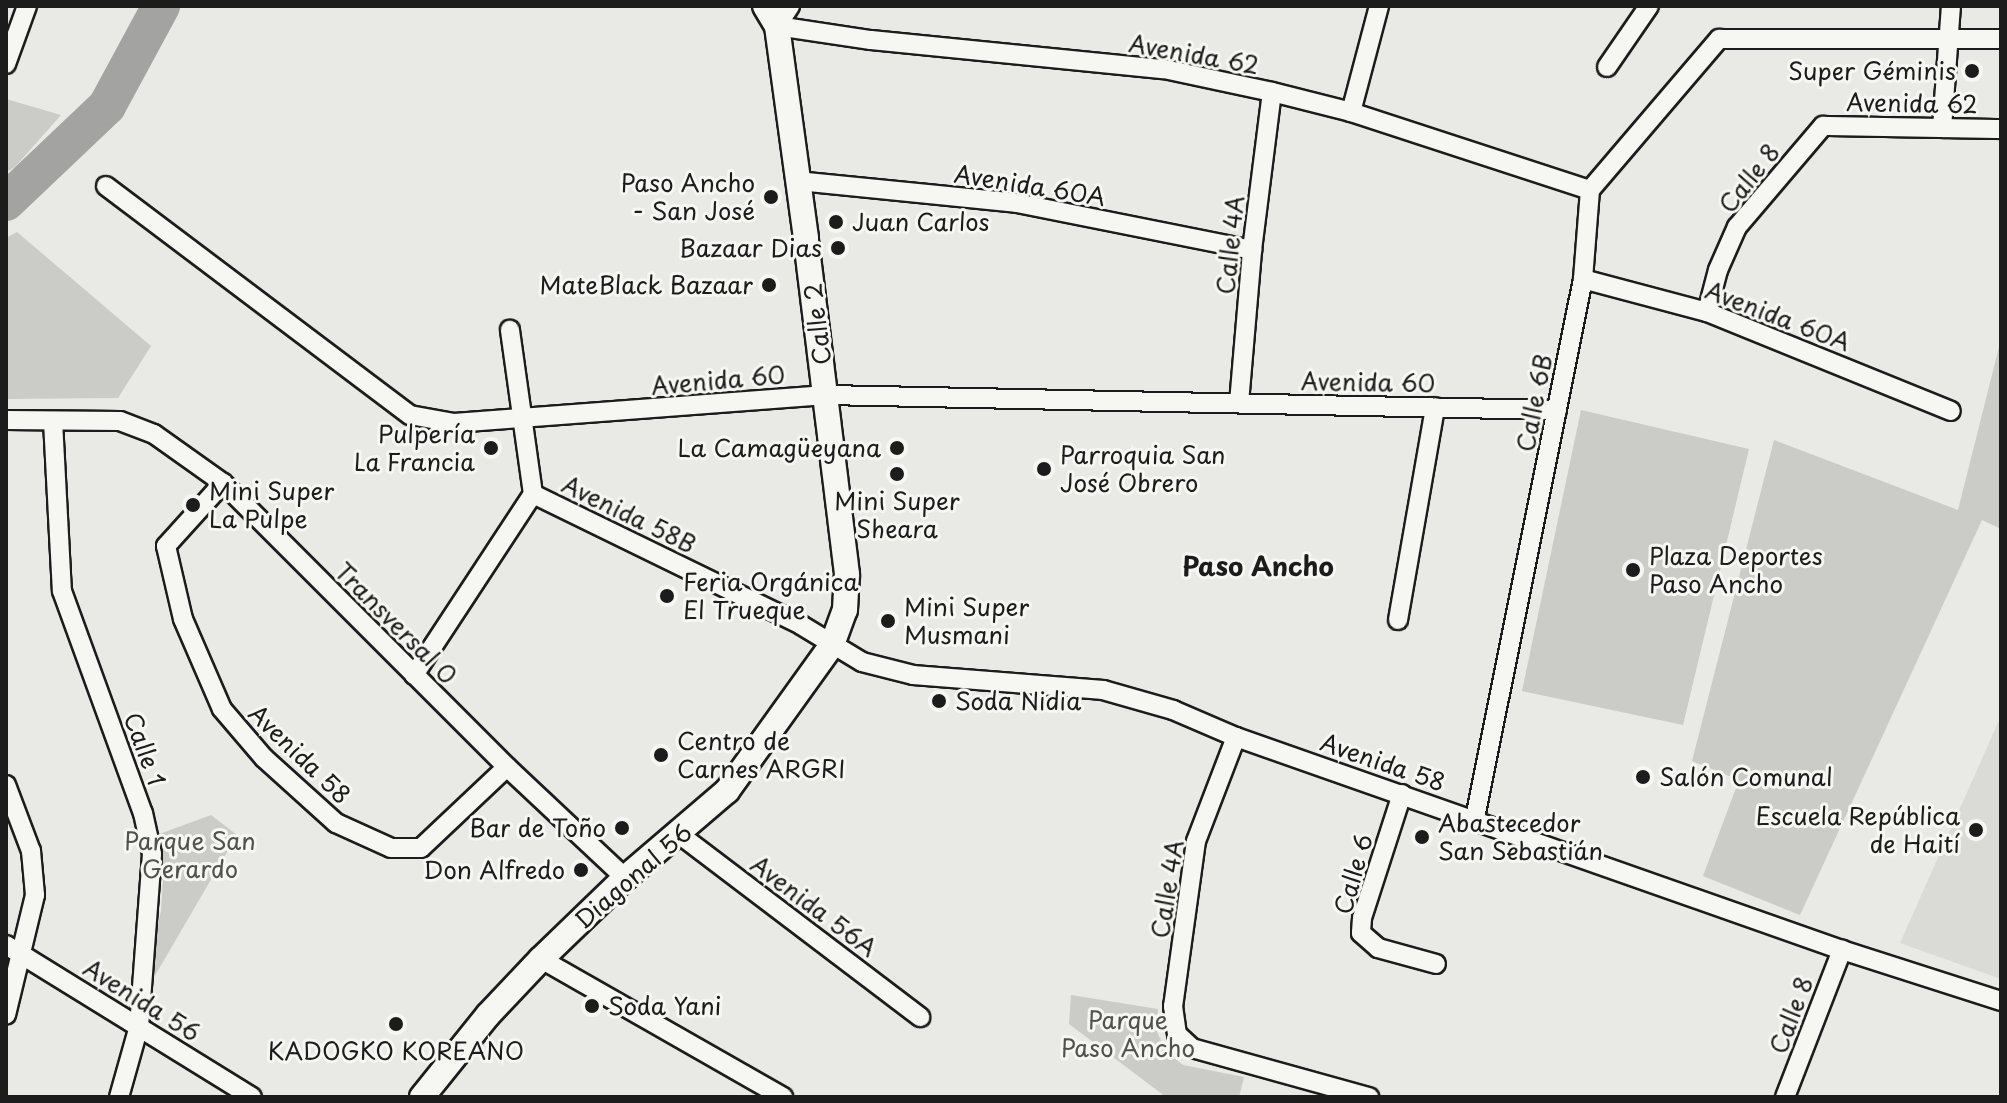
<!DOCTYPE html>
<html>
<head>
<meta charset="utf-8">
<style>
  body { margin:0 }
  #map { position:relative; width:2007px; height:1103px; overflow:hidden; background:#e9e9e5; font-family:"Playpen Sans",sans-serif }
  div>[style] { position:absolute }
  .built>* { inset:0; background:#dadad6 }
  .green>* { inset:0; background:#cbcbc7 }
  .river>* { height:38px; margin:-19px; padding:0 19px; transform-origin:19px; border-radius:19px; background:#a3a3a1 }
  .roads { filter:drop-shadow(2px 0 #1c1c1c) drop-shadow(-2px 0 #1c1c1c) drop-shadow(0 2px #1c1c1c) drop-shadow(0 -2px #1c1c1c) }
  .minor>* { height:18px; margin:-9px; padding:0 9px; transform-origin:9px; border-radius:9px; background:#f6f6f2 }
  .secondary>* { height:24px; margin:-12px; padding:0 12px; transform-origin:12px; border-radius:12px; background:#f6f6f2 }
  .dots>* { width:22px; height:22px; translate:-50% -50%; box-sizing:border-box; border:4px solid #f6f6f2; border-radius:50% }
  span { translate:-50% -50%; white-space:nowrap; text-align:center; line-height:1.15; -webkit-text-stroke:6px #f6f6f2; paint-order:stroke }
  .street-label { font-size:24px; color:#1c1c1c }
  .poi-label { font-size:24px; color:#1c1c1c }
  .right { translate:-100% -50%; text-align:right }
  .left { translate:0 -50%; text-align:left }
  .park-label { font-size:24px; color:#51514f }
  .neighbourhood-label { font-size:26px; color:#1c1c1c; font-weight:700 }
  .frame { position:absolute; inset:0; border:8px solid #1c1c1c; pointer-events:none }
</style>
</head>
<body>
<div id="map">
  <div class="built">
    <i style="clip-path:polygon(2001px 716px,2001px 979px,1900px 943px)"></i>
  </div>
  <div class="green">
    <i style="clip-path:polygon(6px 99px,61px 115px,15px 167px,6px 172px)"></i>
    <i style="clip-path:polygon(17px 232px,151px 346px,118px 398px,6px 399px,6px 238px)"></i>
    <i style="clip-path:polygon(2001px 339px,2001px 529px,1982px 520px,1800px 915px,1703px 876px,1739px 780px,1692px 761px,1774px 440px,1958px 510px)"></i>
    <i style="clip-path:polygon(1581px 410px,1749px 449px,1683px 725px,1522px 691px)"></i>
    <i style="clip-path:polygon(211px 815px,237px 835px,153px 979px,145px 980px,161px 911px,163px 879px,154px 836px)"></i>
    <i style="clip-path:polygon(1071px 995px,1158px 1009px,1157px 1032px,1166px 1051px,1183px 1065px,1244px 1077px,1239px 1097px,1166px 1097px,1069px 1024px)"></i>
  </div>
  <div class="river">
    <i style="left:6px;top:202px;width:139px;rotate:-43.5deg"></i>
    <i style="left:107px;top:106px;width:114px;rotate:-61.6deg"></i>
  </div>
  <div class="roads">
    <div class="minor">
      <i style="left:790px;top:6px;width:24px;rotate:123deg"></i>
      <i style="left:777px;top:26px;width:95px;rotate:8.5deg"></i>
      <i style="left:871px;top:40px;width:294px;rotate:5.7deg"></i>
      <i style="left:1164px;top:69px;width:110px;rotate:12deg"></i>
      <i style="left:1272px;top:92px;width:81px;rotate:14.2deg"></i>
      <i style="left:1351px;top:112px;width:251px;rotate:18.1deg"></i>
      <i style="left:6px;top:64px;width:62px;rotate:-70.1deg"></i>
      <i style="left:1607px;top:67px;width:74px;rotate:-55.5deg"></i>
      <i style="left:1351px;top:112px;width:110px;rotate:-75.2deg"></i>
      <i style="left:1942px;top:128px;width:122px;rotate:-85.8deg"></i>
      <i style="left:798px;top:181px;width:220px;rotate:5.7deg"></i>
      <i style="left:1017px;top:203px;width:240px;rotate:11.3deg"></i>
      <i style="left:106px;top:186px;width:381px;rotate:37deg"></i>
      <i style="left:410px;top:415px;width:45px;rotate:10.3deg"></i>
      <i style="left:454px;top:423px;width:373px;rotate:-4.3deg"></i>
      <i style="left:826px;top:395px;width:731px;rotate:1.18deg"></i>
      <i style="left:1583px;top:279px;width:128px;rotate:14.9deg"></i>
      <i style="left:1707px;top:312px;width:263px;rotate:22.1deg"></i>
      <i style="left:1707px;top:312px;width:43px;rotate:-75.3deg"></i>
      <i style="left:1718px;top:270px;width:47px;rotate:-66.2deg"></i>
      <i style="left:1737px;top:227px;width:133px;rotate:-49.6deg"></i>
      <i style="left:1823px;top:126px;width:178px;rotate:1deg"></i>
      <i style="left:1239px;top:403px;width:154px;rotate:-85.1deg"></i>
      <i style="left:1252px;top:250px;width:159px;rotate:-82.8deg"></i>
      <i style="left:6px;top:420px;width:114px;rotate:0.5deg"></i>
      <i style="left:120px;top:421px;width:36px;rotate:21deg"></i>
      <i style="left:154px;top:434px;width:85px;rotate:35.4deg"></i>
      <i style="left:223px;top:483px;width:402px;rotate:45deg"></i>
      <i style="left:507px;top:767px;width:162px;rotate:43.2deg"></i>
      <i style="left:53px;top:421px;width:170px;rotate:87deg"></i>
      <i style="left:62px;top:591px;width:236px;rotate:70deg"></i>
      <i style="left:143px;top:813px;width:42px;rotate:77.6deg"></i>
      <i style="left:152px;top:854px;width:172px;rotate:94.3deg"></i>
      <i style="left:139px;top:1026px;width:74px;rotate:105.7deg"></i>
      <i style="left:223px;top:483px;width:85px;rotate:132.1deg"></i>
      <i style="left:166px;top:546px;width:75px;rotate:76.9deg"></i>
      <i style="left:183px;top:619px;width:98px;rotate:66.6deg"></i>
      <i style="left:222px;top:709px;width:65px;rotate:49.4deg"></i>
      <i style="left:264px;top:758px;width:97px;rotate:42.1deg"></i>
      <i style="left:336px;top:823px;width:60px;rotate:24.4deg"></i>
      <i style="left:391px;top:848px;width:30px"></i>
      <i style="left:421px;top:848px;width:118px;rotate:-43.3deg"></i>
      <i style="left:533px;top:494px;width:298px;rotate:26deg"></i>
      <i style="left:801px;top:625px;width:71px;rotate:31.2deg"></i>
      <i style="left:862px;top:662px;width:53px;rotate:14.3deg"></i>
      <i style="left:913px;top:675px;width:191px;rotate:4.5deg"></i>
      <i style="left:1103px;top:690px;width:73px;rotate:15.9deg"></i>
      <i style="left:1173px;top:710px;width:69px;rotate:23.2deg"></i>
      <i style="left:1236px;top:737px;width:642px;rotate:19.37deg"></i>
      <i style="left:1842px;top:950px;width:167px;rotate:17.8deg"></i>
      <i style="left:1398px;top:620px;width:216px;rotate:-80.1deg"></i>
      <i style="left:414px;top:675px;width:217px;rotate:-56.7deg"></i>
      <i style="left:533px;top:494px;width:166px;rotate:-98deg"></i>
      <i style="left:1236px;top:737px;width:111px;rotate:111deg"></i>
      <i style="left:1196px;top:841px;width:167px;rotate:97.9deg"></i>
      <i style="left:1173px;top:1006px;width:28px;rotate:82deg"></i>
      <i style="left:1177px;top:1034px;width:21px;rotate:43deg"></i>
      <i style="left:1192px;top:1048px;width:184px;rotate:15.5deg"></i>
      <i style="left:6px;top:785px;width:71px;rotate:69.3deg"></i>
      <i style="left:31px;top:851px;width:44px;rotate:84.8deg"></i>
      <i style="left:35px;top:895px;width:123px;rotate:103.6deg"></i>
      <i style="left:1402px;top:794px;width:130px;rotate:107.9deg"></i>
      <i style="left:1362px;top:918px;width:15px;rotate:94deg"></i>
      <i style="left:1361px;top:933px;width:23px;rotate:41deg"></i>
      <i style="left:1378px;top:948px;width:60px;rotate:15.4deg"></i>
      <i style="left:1475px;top:818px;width:550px;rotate:-78.67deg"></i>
      <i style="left:1583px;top:279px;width:89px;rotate:-85.5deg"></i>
      <i style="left:1590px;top:190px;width:199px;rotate:-49.5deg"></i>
      <i style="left:1719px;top:39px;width:282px"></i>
      <i style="left:679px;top:834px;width:303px;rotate:37.2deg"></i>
      <i style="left:6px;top:945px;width:289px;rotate:31.7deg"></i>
      <i style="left:541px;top:959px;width:279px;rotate:29.7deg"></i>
      <i style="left:1785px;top:1097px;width:158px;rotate:-68.8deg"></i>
    </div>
    <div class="secondary">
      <i style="left:422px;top:1097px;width:105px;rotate:-51.2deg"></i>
      <i style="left:488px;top:1015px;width:77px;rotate:-46.6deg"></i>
      <i style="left:541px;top:959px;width:117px;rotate:-44deg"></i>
      <i style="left:625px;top:878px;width:134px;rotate:-40.5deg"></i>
      <i style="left:727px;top:791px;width:180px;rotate:-54.3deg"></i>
      <i style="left:832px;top:645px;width:37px;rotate:-70deg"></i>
      <i style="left:845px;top:610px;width:36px;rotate:-87deg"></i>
      <i style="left:847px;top:574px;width:338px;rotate:-97deg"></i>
      <i style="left:806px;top:238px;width:214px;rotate:-97.8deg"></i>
      <i style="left:777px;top:26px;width:23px;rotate:-121deg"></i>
    </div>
  </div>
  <div class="dots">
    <i style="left:1972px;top:71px;background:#1c1c1c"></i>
    <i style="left:771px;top:197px;background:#1c1c1c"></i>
    <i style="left:836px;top:222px;background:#1c1c1c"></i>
    <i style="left:838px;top:248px;background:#1c1c1c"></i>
    <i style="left:769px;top:285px;background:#1c1c1c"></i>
    <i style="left:491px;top:448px;background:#1c1c1c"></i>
    <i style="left:897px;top:448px;background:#1c1c1c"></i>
    <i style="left:1044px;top:469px;background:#1c1c1c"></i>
    <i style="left:897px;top:474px;background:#1c1c1c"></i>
    <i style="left:193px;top:505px;background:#1c1c1c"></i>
    <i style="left:1633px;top:570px;background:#1c1c1c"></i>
    <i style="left:667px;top:596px;background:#1c1c1c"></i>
    <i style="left:888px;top:621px;background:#1c1c1c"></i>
    <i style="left:939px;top:701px;background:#1c1c1c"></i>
    <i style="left:661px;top:755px;background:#1c1c1c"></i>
    <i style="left:1643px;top:777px;background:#1c1c1c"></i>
    <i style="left:622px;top:828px;background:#1c1c1c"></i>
    <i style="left:1976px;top:830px;background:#1c1c1c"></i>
    <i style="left:1422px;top:837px;background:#1c1c1c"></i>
    <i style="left:581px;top:870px;background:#1c1c1c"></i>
    <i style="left:592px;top:1006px;background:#1c1c1c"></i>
    <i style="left:396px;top:1024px;background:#1c1c1c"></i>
  </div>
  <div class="street-label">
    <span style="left:1194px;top:54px;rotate:10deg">Avenida 62</span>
    <span style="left:1912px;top:103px;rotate:1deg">Avenida 62</span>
    <span style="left:1749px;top:178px;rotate:-51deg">Calle 8</span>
    <span style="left:1030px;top:185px;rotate:9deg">Avenida 60A</span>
    <span style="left:1230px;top:245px;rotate:-84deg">Calle 4A</span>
    <span style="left:1778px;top:316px;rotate:21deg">Avenida 60A</span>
    <span style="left:817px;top:324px;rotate:-97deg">Calle 2</span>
    <span style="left:718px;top:380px;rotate:-5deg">Avenida 60</span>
    <span style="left:1368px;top:382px;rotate:1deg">Avenida 60</span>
    <span style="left:1534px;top:403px;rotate:-79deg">Calle 6B</span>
    <span style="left:629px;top:514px;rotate:26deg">Avenida 58B</span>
    <span style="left:396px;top:623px;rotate:45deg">Transversal 0</span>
    <span style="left:145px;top:749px;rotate:70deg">Calle 1</span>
    <span style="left:300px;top:754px;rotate:44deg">Avenida 58</span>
    <span style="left:1383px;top:762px;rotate:19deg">Avenida 58</span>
    <span style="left:1353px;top:874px;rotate:-74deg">Calle 6</span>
    <span style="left:633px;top:876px;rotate:-41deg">Diagonal 56</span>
    <span style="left:1167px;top:889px;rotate:-81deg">Calle 4A</span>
    <span style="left:814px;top:906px;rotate:37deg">Avenida 56A</span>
    <span style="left:142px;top:1000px;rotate:32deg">Avenida 56</span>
    <span style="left:1791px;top:1015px;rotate:-69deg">Calle 8</span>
  </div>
  <div class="poi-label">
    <span class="right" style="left:1956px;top:71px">Super Géminis</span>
    <span class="right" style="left:755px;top:197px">Paso Ancho<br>- San José</span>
    <span class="left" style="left:852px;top:222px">Juan Carlos</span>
    <span class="right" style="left:822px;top:248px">Bazaar Dias</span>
    <span class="right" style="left:753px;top:285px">MateBlack Bazaar</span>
    <span class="right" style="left:475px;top:448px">Pulpería<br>La Francia</span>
    <span class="right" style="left:881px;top:448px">La Camagüeyana</span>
    <span class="left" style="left:1060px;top:469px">Parroquia San<br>José Obrero</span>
    <span class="left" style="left:209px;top:505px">Mini Super<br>La Pulpe</span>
    <span style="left:897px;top:515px">Mini Super<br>Sheara</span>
    <span class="left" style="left:1649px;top:570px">Plaza Deportes<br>Paso Ancho</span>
    <span class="left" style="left:683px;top:596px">Feria Orgánica<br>El Trueque</span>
    <span class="left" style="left:904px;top:621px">Mini Super<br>Musmani</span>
    <span class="left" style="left:955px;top:701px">Soda Nidia</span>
    <span class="left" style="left:677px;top:755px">Centro de<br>Carnes ARGRI</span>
    <span class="left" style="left:1659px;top:777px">Salón Comunal</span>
    <span class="right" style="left:1960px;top:830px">Escuela República<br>de Haití</span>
    <span class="left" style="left:1438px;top:837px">Abastecedor<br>San Sebastián</span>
    <span class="right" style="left:606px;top:828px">Bar de Toño</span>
    <span class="right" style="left:565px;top:870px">Don Alfredo</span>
    <span class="left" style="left:608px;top:1006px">Soda Yani</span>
    <span style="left:396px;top:1051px">KADOGKO KOREANO</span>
  </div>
  <div class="park-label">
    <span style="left:190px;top:855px">Parque San<br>Gerardo</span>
    <span style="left:1128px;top:1034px">Parque<br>Paso Ancho</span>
  </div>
  <div class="neighbourhood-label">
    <span style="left:1258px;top:566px">Paso Ancho</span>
  </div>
  <div class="frame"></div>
</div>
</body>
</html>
